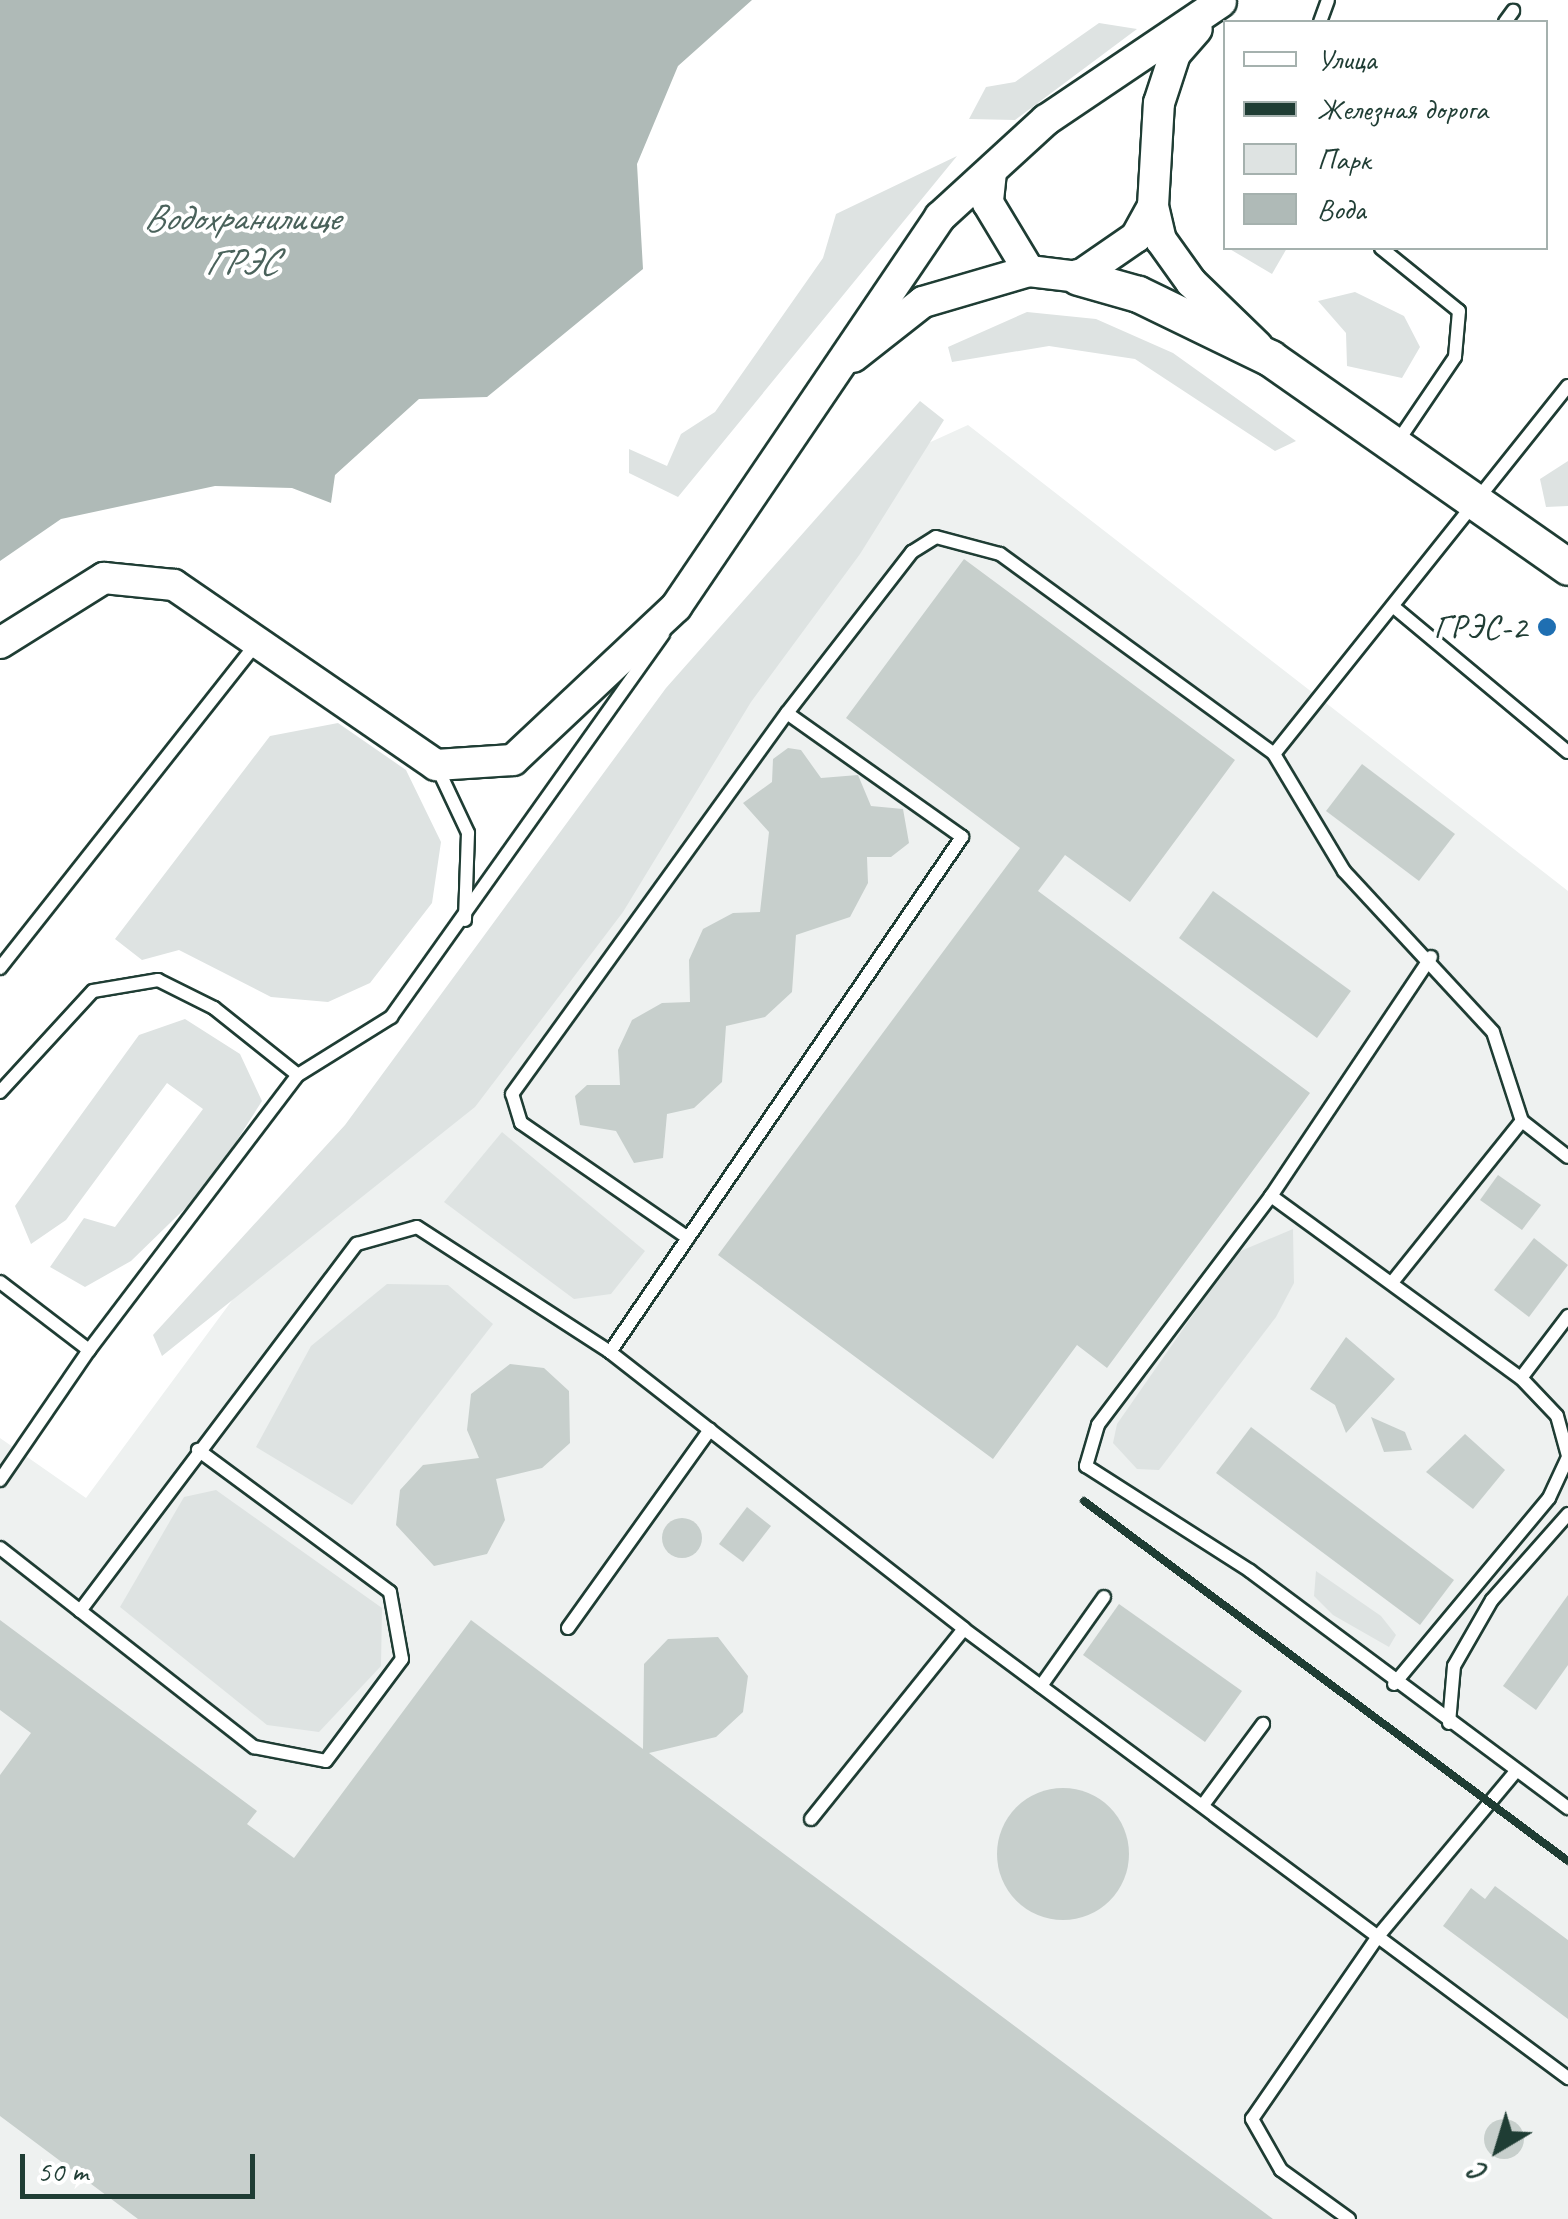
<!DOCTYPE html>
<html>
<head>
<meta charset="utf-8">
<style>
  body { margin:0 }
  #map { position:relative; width:1568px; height:2219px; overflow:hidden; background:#fff; font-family:Caveat,sans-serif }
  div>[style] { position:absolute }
  .built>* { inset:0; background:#eef1f0 }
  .green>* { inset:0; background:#dee3e2 }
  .water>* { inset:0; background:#afbab7 }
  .building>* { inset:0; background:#c7cfcc }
  .round { border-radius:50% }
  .roads { filter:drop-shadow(2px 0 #1f3d34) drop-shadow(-2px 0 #1f3d34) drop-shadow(0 2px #1f3d34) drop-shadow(0 -2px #1f3d34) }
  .service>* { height:12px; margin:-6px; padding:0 6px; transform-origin:6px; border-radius:6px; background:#fff }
  .tertiary>* { height:30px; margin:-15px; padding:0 15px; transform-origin:15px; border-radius:15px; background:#fff }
  .secondary>* { height:35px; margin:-17.5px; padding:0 17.5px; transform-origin:17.5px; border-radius:17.5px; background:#fff }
  .rail>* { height:8px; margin:-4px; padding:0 4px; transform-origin:4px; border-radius:4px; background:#1f3d34 }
  .dots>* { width:28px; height:28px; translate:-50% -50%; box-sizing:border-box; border:5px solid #fff; border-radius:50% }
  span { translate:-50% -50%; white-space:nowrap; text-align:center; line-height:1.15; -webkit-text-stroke:8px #fff; paint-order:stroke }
  .poi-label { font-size:35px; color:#1f3d34 }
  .right { translate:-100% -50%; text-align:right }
  .water-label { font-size:38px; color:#4a625b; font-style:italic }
  .legend { position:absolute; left:1223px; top:20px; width:325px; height:230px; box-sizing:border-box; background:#fff; border:2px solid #a5b1ae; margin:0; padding:12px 18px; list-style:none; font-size:30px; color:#1f3d34 }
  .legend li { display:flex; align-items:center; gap:20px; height:50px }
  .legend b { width:50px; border:2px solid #a5b1ae }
  .north { position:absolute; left:1448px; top:2099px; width:100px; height:100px; -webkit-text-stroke:8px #fff; paint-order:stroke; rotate:218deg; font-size:28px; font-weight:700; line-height:40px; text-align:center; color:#1f3d34 }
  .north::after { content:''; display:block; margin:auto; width:35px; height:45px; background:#1f3d34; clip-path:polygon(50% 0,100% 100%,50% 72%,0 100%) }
  .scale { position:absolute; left:20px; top:2154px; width:235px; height:45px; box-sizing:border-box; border:5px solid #1f3d34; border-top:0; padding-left:12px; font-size:30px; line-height:35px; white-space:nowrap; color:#1f3d34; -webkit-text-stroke:8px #fff; paint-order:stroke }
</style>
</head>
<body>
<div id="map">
  <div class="built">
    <i style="clip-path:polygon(968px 425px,1568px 891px,1568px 2219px,0 2219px,0 1438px,86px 1498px,338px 1157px,913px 450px)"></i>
  </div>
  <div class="green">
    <i style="clip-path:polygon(1099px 23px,1137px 29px,1015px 120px,969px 119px,986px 87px,1015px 82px)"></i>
    <i style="clip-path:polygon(957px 156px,678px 497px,629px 473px,629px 449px,667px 466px,681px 434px,715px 412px,823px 258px,836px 214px)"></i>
    <i style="clip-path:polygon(1228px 248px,1287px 248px,1272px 274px)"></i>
    <i style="clip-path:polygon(1355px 292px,1404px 316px,1420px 347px,1402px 378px,1347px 366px,1346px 333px,1318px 301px)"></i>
    <i style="clip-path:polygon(1027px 312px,1096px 319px,1173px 353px,1296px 441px,1275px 451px,1135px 359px,1049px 346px,952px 362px,948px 347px)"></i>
    <i style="clip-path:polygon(920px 401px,944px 420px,860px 554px,751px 702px,623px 912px,475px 1107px,162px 1356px,153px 1335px,345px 1125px,666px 688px)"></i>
    <i style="clip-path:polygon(1568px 461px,1568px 506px,1546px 507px,1540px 479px)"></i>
    <i style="clip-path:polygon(338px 723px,406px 770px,441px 842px,432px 903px,370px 983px,328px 1002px,271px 997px,179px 950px,142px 960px,115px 939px,270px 736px)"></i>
    <i style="clip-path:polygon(185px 1019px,240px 1054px,262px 1101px,208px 1186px,131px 1261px,85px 1287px,50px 1267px,84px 1218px,115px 1227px,203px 1109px,167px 1083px,66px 1220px,31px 1244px,15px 1206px,139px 1035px)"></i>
    <i style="clip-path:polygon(502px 1132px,645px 1251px,611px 1294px,574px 1299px,444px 1202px)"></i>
    <i style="clip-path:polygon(1293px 1229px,1294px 1283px,1276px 1317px,1159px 1470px,1137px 1469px,1113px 1443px,1117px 1424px,1236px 1253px)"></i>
    <i style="clip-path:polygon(387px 1284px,448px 1285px,493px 1324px,352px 1505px,256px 1447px,311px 1346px)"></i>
    <i style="clip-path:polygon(216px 1490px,382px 1608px,381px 1666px,319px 1732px,267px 1725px,120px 1607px,184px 1497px)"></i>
    <i style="clip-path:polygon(1316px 1571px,1381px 1616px,1396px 1635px,1389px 1647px,1333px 1615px,1314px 1596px)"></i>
  </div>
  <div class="water">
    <i style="clip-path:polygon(0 0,752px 0,678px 66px,637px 164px,643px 269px,487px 397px,419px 399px,335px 475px,331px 503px,292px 488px,215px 486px,61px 519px,0 561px)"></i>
  </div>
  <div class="building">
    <i style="clip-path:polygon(964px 559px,1235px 760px,1130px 902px,1065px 855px,1038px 891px,1310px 1093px,1107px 1368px,1077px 1345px,993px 1459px,718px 1255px,1020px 848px,846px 718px)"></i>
    <i style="clip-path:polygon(788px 748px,801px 750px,821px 778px,858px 775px,871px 806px,903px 809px,909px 843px,891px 857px,867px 857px,868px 883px,850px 917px,796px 935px,792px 992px,765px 1017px,726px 1026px,722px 1082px,694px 1108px,667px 1114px,663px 1158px,634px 1163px,616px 1131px,580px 1125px,575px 1096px,587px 1085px,620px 1085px,618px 1050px,632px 1020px,662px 1003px,690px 1002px,689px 960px,703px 929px,733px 913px,760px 912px,769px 832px,743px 803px,772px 782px,773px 759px)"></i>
    <i style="clip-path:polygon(1362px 764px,1455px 834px,1419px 881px,1326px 811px)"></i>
    <i style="clip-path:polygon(1213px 891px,1351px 991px,1317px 1038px,1179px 938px)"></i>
    <i style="clip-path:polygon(1498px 1175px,1541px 1205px,1522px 1230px,1480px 1200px)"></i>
    <i style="clip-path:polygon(1534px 1238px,1568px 1265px,1529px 1317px,1494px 1290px)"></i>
    <i style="clip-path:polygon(1346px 1337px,1395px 1379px,1346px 1433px,1335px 1405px,1310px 1389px)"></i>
    <i style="clip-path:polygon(510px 1364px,544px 1368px,569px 1391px,570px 1443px,542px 1468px,496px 1479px,505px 1520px,487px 1554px,434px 1566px,396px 1525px,400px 1490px,423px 1465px,479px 1458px,467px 1430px,471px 1394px)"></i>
    <i style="clip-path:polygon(1371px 1417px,1405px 1432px,1412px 1450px,1384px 1452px)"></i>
    <i style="clip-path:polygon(1251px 1427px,1454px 1580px,1420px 1625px,1216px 1473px)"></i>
    <i style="clip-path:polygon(1465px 1434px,1505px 1470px,1473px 1509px,1426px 1472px)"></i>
    <i style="clip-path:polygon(747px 1507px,771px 1526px,743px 1562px,719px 1544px)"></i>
    <i class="round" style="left:662px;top:1518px;width:40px;height:40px"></i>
    <i style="clip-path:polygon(1568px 1595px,1568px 1665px,1536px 1710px,1503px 1686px)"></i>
    <i style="clip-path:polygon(1119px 1604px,1242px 1691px,1205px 1742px,1083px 1655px)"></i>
    <i style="clip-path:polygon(0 1620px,257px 1811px,247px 1824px,294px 1858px,471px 1620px,643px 1749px,644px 1664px,668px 1639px,718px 1637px,748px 1676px,743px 1712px,716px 1737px,649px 1753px,1273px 2219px,138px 2219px,0 2116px,0 1775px,31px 1733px,0 1710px)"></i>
    <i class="round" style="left:997px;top:1788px;width:132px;height:132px"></i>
    <i style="clip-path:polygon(1495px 1886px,1568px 1940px,1568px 2019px,1443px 1926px,1471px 1888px,1485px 1899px)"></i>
    <i class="round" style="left:1484px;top:2119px;width:40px;height:40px"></i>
  </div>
  <div class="roads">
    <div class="service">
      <i style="left:1320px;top:22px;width:23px;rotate:-70deg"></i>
      <i style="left:1505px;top:22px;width:14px;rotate:-54deg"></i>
      <i style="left:1381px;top:248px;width:100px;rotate:38.9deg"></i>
      <i style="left:1459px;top:311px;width:46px;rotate:95deg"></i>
      <i style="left:1455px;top:357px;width:105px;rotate:124.1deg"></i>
      <i style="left:1395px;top:608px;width:225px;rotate:39.8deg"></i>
      <i style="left:1274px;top:754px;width:471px;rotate:-51.4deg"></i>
      <i style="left:437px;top:767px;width:73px;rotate:64.8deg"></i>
      <i style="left:468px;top:833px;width:87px;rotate:92deg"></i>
      <i style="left:1431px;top:957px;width:288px;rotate:123.8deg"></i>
      <i style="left:1271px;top:1196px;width:287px;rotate:127.1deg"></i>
      <i style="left:1098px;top:1425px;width:43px;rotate:106.3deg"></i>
      <i style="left:1086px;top:1466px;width:195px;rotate:32.6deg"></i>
      <i style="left:1250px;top:1571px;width:397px;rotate:36.7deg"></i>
      <i style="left:0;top:968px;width:413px;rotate:-51.7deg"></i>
      <i style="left:0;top:1092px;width:137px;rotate:-47.4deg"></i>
      <i style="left:93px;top:991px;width:66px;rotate:-9.6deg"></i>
      <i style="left:158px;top:980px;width:63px;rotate:26.6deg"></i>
      <i style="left:214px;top:1008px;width:107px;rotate:38.6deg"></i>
      <i style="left:1271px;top:1196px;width:309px;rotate:36.1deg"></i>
      <i style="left:1521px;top:1378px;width:52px;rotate:46.5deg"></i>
      <i style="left:1557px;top:1416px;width:41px;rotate:74.6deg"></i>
      <i style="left:688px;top:1238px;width:203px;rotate:-145.4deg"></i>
      <i style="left:521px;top:1123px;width:30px;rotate:-107deg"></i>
      <i style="left:512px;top:1094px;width:470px;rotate:-54.2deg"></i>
      <i style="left:787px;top:713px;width:204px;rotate:-52.2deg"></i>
      <i style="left:912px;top:552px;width:28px;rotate:-32deg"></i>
      <i style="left:936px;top:537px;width:66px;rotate:14.9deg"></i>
      <i style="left:1000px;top:554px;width:339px;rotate:36.1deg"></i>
      <i style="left:1274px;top:754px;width:136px;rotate:59.1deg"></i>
      <i style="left:1344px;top:871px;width:219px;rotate:47.2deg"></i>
      <i style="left:1493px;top:1032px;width:94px;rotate:72deg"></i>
      <i style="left:1522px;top:1121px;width:58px;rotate:38deg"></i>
      <i style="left:1394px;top:1280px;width:204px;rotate:-51.2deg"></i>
      <i style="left:0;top:1282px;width:112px;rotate:37.4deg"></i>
      <i style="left:89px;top:1350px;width:345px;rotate:-52.8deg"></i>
      <i style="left:298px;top:1075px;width:110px;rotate:-31.9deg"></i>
      <i style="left:391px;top:1017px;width:470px;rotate:-54.6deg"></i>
      <i style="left:610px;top:1352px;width:624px;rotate:-55.65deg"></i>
      <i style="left:962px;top:837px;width:214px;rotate:-144.7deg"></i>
      <i style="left:1521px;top:1378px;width:78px;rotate:-52.8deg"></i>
      <i style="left:0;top:1480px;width:158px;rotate:-55.6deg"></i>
      <i style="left:0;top:1548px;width:323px;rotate:38.1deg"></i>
      <i style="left:254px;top:1747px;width:73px;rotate:11deg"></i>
      <i style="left:326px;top:1761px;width:127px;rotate:-53.3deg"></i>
      <i style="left:402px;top:1659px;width:68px;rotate:-100.2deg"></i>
      <i style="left:390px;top:1592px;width:239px;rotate:-143.5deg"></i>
      <i style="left:80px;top:1611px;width:460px;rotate:-53deg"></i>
      <i style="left:357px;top:1244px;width:62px;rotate:-15.8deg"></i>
      <i style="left:417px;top:1227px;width:230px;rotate:32.9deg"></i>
      <i style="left:610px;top:1352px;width:449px;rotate:38deg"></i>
      <i style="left:964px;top:1629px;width:753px;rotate:36.63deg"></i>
      <i style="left:568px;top:1628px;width:244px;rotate:-54.4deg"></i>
      <i style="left:1394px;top:1684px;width:242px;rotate:-50.2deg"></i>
      <i style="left:1549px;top:1498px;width:45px;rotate:-65.1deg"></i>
      <i style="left:1041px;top:1686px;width:109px;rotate:-54.7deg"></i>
      <i style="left:1449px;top:1723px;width:57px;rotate:-85deg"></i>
      <i style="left:1454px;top:1666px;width:76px;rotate:-60.1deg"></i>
      <i style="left:1492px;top:1600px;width:115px;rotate:-48.5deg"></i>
      <i style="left:1203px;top:1805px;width:101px;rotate:-53.5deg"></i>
      <i style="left:811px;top:1819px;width:244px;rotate:-51.2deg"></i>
      <i style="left:1349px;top:2219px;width:84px;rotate:-144.2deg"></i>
      <i style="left:1281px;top:2170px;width:59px;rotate:-119.6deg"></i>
      <i style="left:1252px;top:2119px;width:224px;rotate:-55.4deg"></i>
      <i style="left:1379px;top:1935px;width:214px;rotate:-50.1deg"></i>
    </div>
    <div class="tertiary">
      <i style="left:991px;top:172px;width:31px;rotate:96deg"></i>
      <i style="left:988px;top:203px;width:79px;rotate:58.9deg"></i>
      <i style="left:1153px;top:206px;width:35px;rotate:77deg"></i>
      <i style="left:1161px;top:240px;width:52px;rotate:54.5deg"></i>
      <i style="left:1191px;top:282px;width:92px;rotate:44.1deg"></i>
      <i style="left:853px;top:357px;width:89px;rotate:-38.2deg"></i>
      <i style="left:923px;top:302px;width:110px;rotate:-16.3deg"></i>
      <i style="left:1029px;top:271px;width:49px;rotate:7deg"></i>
      <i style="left:1078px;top:277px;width:70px;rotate:-34.6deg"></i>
      <i style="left:1136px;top:237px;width:35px;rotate:-61deg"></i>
      <i style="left:1153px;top:206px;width:103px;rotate:-86.7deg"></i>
      <i style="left:1159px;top:103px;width:52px;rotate:-71.9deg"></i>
      <i style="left:1175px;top:54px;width:33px;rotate:-49deg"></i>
      <i style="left:0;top:643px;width:123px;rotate:-32deg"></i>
      <i style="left:104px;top:578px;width:70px;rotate:5.7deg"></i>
      <i style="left:174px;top:585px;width:318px;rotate:34.5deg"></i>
      <i style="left:436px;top:765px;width:77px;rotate:-3.7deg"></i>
      <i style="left:513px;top:760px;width:224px;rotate:-43.2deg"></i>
      <i style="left:676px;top:607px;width:471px;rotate:-55.9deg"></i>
      <i style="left:940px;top:217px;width:144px;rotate:-42.5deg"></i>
      <i style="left:1046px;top:120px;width:211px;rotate:-34deg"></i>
    </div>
    <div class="secondary">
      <i style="left:1078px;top:277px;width:62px;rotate:15.8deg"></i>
      <i style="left:1138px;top:294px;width:147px;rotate:25.9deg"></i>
      <i style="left:1270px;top:358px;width:364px;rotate:35deg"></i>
    </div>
  </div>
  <div class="rail">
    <i style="left:1084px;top:1501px;width:603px;rotate:36.64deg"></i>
  </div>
  <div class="dots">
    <i style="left:1547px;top:627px;background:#1f6fb2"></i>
  </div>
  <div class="poi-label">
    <span class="right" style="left:1527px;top:627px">ГРЭС-2</span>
  </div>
  <div class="water-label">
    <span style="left:241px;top:240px">Водохранилище<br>ГРЭС</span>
  </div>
  <ul class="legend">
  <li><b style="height:12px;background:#fff"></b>Улица</li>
  <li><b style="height:12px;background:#1f3d34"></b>Железная дорога</li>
  <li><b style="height:28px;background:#dee3e2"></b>Парк</li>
  <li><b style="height:28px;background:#afbab7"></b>Вода</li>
  </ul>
  <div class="north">С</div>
  <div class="scale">50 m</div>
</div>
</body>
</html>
